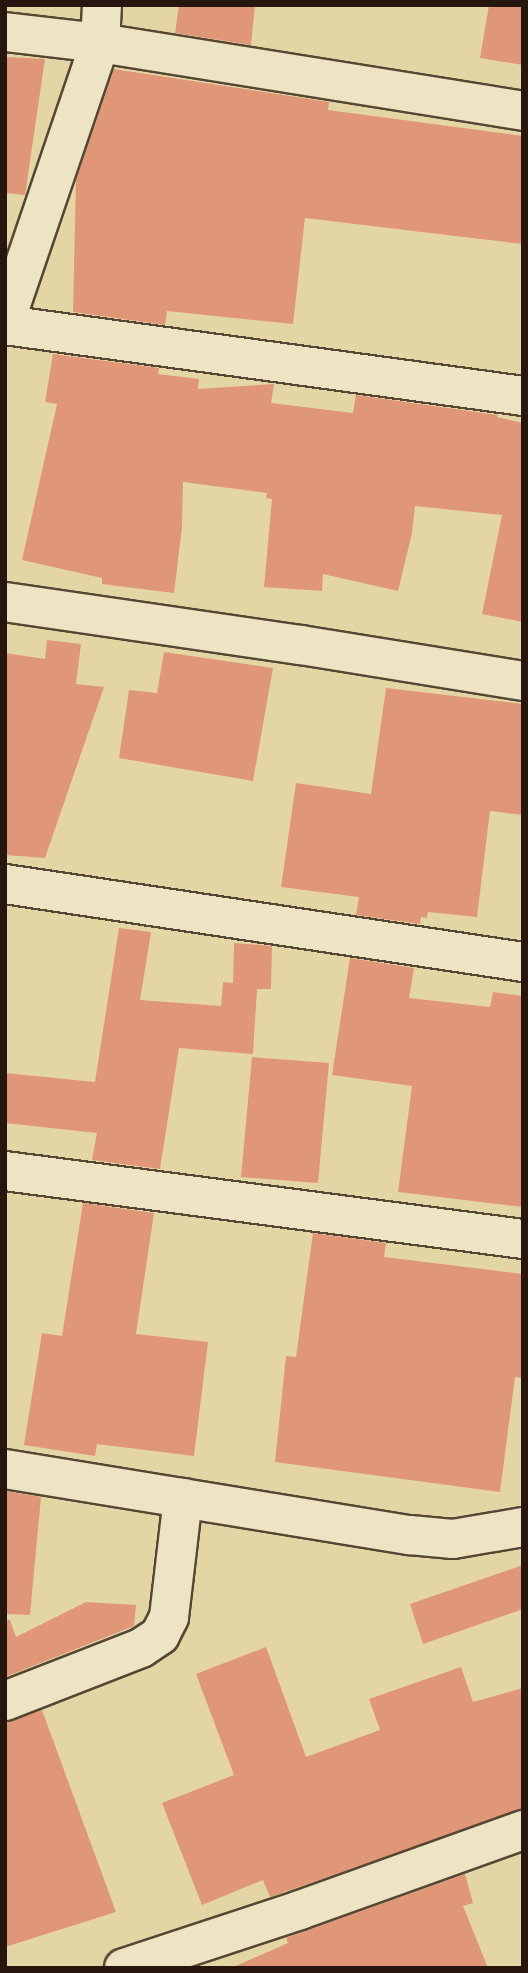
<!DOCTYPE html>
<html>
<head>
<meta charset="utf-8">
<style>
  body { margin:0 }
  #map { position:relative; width:528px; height:1973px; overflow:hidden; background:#e4d6a4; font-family:"Gentium Book Plus",serif }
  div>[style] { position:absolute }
  .building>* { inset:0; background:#e09777 }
  .roads { filter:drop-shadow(2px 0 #564634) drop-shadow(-2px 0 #564634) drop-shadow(0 2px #564634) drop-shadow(0 -2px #564634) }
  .minor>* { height:38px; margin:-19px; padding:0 19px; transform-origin:19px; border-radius:19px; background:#ede4c4 }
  span { translate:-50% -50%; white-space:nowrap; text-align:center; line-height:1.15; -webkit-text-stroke:7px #ede4c4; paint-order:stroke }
  .frame { position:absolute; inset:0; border:7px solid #27160e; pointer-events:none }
</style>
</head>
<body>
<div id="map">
  <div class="building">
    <i style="clip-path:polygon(179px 5px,255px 5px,251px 45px,175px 33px)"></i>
    <i style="clip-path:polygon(489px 5px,523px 5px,523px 65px,480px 58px)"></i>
    <i style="clip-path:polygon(5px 57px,45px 59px,25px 195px,5px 193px)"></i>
    <i style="clip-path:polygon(114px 69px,329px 102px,328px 110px,523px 136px,523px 244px,305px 218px,293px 324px,167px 311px,165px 325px,73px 312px,76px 180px)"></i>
    <i style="clip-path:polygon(53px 354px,159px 368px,158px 374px,199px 379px,198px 389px,274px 384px,271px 403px,353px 413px,356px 395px,498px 415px,497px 417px,523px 423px,523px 622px,482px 614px,502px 515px,415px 506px,412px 533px,398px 591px,323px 574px,322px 591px,264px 587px,272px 499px,266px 498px,267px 493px,183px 482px,182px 527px,174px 593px,102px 584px,102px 578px,22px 560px,57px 404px,45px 402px)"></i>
    <i style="clip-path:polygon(47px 640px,81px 644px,76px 684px,104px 687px,45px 858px,5px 855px,5px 653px,45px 659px)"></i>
    <i style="clip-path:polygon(164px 652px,273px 668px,253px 781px,119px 758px,129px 690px,157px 693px)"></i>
    <i style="clip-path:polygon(386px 688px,523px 704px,523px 815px,490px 811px,477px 917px,428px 912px,427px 918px,421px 917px,420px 924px,356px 915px,359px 897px,281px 887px,296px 783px,371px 794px)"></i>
    <i style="clip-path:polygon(119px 928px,151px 932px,140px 1000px,221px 1006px,223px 982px,233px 983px,234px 943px,272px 946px,271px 989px,257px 989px,253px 1054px,179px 1048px,160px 1169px,92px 1160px,97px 1133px,5px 1123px,5px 1073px,95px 1082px)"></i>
    <i style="clip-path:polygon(350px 958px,414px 968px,409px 998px,490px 1007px,493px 992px,523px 996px,523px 1207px,398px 1192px,412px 1086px,332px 1075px)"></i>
    <i style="clip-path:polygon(252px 1057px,329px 1063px,318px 1183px,241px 1177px)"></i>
    <i style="clip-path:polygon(83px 1203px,154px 1213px,136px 1334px,208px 1342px,194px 1456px,97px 1444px,95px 1456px,24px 1445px,42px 1333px,62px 1336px)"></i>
    <i style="clip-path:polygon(313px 1233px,386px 1243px,384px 1257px,523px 1274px,523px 1378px,515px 1377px,500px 1492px,275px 1462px,286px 1356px,296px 1357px)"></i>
    <i style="clip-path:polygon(5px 1491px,41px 1497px,30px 1615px,5px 1614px)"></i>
    <i style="clip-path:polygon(523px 1565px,523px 1609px,423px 1644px,410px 1604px)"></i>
    <i style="clip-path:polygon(86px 1602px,136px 1605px,134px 1626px,5px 1677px,5px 1620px,10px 1620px,16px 1637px)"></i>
    <i style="clip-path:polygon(266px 1647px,306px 1757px,380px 1730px,369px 1699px,461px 1667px,473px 1702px,523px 1688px,523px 1809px,270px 1897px,263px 1880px,202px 1905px,162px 1803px,234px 1775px,196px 1674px)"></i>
    <i style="clip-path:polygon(42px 1710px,116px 1912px,5px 1947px,5px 1722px)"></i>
    <i style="clip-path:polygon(465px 1874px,473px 1903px,463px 1906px,488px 1968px,231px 1968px,288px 1943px,286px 1938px)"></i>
  </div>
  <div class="roads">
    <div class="minor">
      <i style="left:5px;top:32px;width:96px;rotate:6.6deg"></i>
      <i style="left:100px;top:43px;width:428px;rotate:9.1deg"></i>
      <i style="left:5px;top:322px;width:295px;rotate:-71.2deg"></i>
      <i style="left:100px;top:43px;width:38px;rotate:-87deg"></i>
      <i style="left:5px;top:325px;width:523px;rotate:7.8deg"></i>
      <i style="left:5px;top:602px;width:299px;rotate:8.3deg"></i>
      <i style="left:301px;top:645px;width:225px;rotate:9.2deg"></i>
      <i style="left:5px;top:884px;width:524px;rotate:8.56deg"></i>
      <i style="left:5px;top:1171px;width:522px;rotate:7.48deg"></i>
      <i style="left:5px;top:1469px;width:410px;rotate:9.3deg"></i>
      <i style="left:410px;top:1535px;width:43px;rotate:5.3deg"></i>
      <i style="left:453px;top:1539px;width:71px;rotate:-9.7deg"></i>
      <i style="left:5px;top:1701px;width:146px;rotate:-21.3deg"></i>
      <i style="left:141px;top:1648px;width:23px;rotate:-34deg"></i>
      <i style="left:160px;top:1635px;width:20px;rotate:-63deg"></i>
      <i style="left:169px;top:1617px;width:120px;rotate:-83.3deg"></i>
      <i style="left:124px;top:1968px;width:185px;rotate:-18.2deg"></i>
      <i style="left:300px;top:1910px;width:237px;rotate:-19.7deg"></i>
    </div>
  </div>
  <div class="frame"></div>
</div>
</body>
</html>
